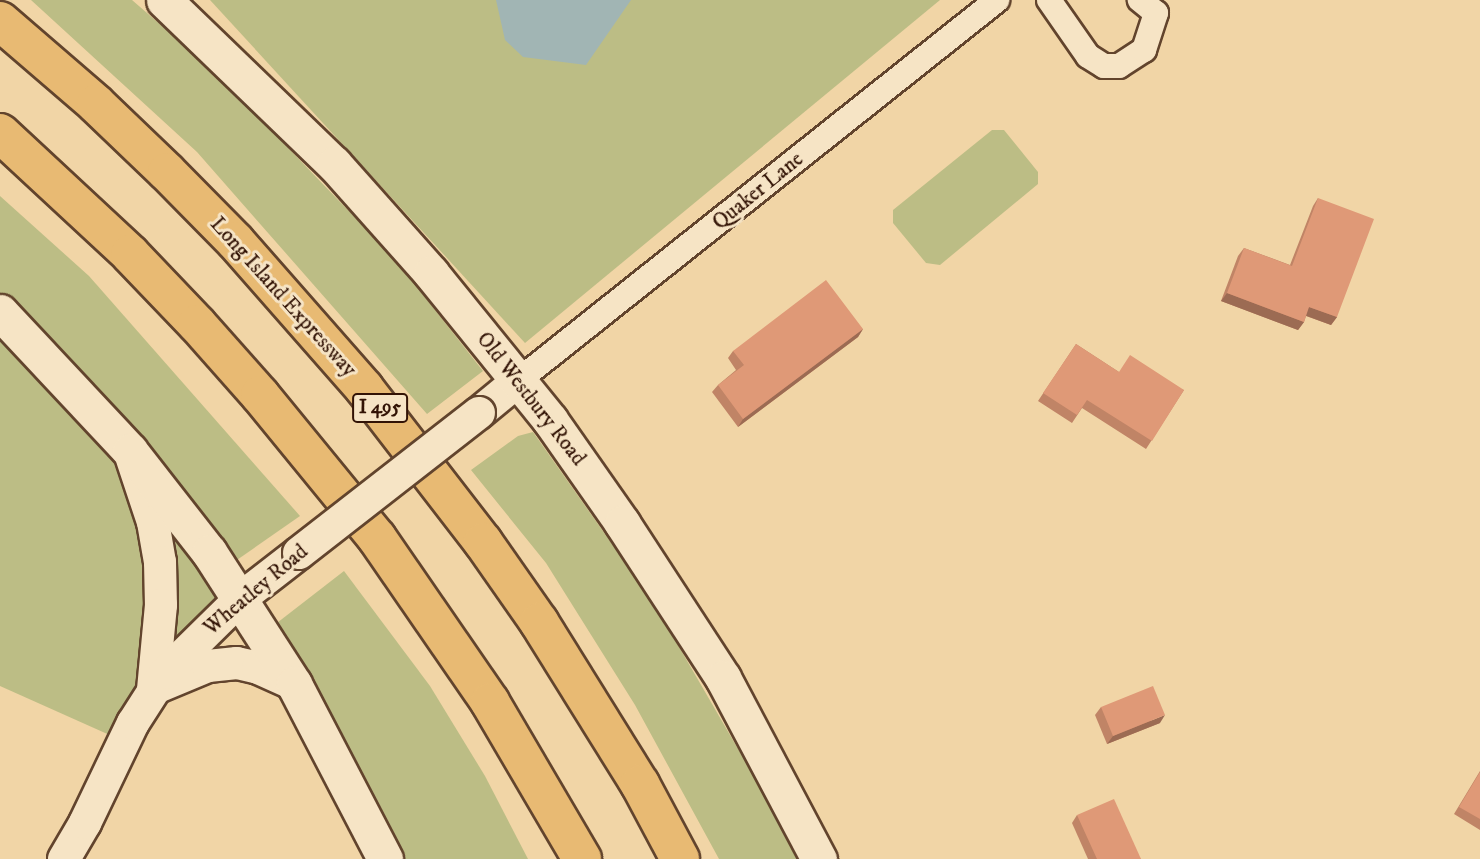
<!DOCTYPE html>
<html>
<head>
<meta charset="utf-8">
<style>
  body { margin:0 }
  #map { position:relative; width:1480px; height:859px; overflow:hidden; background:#f1d5a6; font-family:"IM FELL DW Pica",serif }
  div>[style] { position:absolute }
  .green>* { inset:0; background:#bcbd85 }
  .water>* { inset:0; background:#a1b5b4 }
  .roads { filter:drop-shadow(2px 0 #62442d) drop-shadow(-2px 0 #62442d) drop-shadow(0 2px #62442d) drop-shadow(0 -2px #62442d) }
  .minor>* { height:24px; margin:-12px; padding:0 12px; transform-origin:12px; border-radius:12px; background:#f6e4c5 }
  .tertiary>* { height:32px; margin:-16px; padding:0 16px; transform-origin:16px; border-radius:16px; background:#f6e4c5 }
  .secondary>* { height:35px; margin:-17.5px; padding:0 17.5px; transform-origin:17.5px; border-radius:17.5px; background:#f6e4c5 }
  .motorway>* { height:38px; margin:-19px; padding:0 19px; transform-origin:19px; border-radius:19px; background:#e8ba73 }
  .bridges { filter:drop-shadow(2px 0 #62442d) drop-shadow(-2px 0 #62442d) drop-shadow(0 2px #62442d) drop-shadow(0 -2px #62442d) }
  .tertiary-bridge>* { height:32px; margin:-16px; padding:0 16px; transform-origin:16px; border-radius:16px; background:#f6e4c5 }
  .wall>* { inset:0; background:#c08466 }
  .shaded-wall>* { inset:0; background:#9c6b53 }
  .building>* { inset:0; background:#df9977 }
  span { translate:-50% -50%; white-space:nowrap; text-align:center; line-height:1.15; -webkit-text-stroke:6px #f6e4c5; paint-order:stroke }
  .shield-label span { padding:2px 5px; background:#f6e4c5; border:2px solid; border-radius:5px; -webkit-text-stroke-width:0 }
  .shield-label { font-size:19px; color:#321305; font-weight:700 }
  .street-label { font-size:21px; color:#321305 }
</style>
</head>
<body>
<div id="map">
  <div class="green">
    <i style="clip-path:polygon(31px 0,132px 0,214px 71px,394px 258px,483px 371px,427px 414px,197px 152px)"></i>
    <i style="clip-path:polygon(210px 0,940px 0,525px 343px)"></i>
    <i style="clip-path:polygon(992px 130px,1004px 130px,1038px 172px,1038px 184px,940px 265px,926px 263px,893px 223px,893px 210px)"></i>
    <i style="clip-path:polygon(0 196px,89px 276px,300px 516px,234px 562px,0 296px)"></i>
    <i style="clip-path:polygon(0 312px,241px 598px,123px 741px,0 686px)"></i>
    <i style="clip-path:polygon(533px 432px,653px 602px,774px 811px,797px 859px,719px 859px,635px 705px,546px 563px,471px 470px,518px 436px)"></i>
    <i style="clip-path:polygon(344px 571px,430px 686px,485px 776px,528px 859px,400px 859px,273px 626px)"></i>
  </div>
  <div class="water">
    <i style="clip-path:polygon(496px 0,631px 0,586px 65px,523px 57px,505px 40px)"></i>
  </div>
  <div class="roads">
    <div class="minor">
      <i style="left:1049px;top:0;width:68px;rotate:55.1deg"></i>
      <i style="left:1088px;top:56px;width:19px;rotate:32deg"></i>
      <i style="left:1104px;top:66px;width:15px"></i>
      <i style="left:1119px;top:66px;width:30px;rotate:-33deg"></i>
      <i style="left:1144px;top:50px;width:39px;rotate:-72deg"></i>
      <i style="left:1156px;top:13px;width:21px;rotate:-141deg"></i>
      <i style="left:519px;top:380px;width:611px;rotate:-38.48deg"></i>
    </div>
    <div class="tertiary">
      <i style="left:479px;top:413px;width:52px;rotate:-39.5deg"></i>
      <i style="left:132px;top:459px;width:66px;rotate:71.6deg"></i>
      <i style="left:153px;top:522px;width:41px;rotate:80.1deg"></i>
      <i style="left:160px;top:562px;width:43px;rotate:88.7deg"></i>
      <i style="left:161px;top:605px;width:85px;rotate:95.4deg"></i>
      <i style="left:160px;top:686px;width:52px;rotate:-22.6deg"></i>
      <i style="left:208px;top:666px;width:29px;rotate:-6deg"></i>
      <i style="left:237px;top:663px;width:22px;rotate:13deg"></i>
      <i style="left:258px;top:668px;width:39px;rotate:24deg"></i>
      <i style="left:64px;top:859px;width:42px;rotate:-59.7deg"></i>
      <i style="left:85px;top:823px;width:111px;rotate:-64.4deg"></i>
      <i style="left:133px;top:723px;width:59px;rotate:-57.4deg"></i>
      <i style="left:165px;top:673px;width:107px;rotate:-44.6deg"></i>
      <i style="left:241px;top:598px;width:73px;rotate:-37.8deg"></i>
    </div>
    <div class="secondary">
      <i style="left:164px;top:0;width:236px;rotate:44deg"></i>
      <i style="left:334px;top:164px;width:146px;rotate:48.3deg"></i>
      <i style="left:431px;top:273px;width:189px;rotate:51deg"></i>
      <i style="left:550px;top:420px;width:126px;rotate:55deg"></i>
      <i style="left:622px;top:523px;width:185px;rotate:56.9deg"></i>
      <i style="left:723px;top:678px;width:205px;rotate:62.1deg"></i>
      <i style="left:0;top:312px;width:190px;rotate:46.9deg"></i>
      <i style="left:130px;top:451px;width:128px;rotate:52deg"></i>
      <i style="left:209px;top:552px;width:157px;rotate:57.2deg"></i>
      <i style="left:294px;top:684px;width:197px;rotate:62.5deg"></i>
    </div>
    <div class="motorway">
      <i style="left:0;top:21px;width:127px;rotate:40.8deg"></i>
      <i style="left:96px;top:104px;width:98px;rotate:43.8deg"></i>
      <i style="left:167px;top:172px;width:97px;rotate:45.4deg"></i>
      <i style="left:235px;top:241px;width:196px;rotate:48.7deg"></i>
      <i style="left:364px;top:388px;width:195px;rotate:52.3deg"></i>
      <i style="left:483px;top:542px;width:98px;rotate:55deg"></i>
      <i style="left:539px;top:622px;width:191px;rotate:58.1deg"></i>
      <i style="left:640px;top:784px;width:85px;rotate:61.9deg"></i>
      <i style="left:0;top:133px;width:178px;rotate:42.9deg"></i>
      <i style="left:130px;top:254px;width:97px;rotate:46.3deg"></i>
      <i style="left:197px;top:324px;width:95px;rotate:48.4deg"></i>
      <i style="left:260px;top:395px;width:185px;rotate:50.7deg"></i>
      <i style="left:377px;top:538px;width:199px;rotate:55.4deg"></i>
      <i style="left:490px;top:702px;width:182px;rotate:59.6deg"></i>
    </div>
  </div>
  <div class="bridges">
    <div class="tertiary-bridge">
      <i style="left:299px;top:553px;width:228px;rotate:-37.9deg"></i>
    </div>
  </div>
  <div class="wall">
    <i style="clip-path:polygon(1318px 198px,1337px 317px,1331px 325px,1306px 316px,1304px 322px,1298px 330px,1221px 301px,1238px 256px,1244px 248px,1290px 265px,1313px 206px)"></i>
    <i style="clip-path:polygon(863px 329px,858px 337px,738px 427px,712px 392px,718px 385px,736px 370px,728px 358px,733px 351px)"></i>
    <i style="clip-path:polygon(1076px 344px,1119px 372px,1184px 390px,1146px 449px,1082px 408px,1072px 423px,1038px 401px)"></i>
    <i style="clip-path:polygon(1101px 707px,1160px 723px,1107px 744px,1095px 715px)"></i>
    <i style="clip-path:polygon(1480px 771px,1480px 830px,1454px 814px)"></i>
    <i style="clip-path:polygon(1077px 815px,1141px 859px,1088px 859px,1072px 823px)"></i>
  </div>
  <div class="shaded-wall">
    <i style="clip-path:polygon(1227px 293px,1304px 322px,1298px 330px,1221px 301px)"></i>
    <i style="clip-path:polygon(1309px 307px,1337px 317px,1331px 325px,1304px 315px)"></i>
    <i style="clip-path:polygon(863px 329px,858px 337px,738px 427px,743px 419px)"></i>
    <i style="clip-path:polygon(1165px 715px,1160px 723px,1107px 744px,1113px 736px)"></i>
  </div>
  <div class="building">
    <i style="clip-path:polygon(1318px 198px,1374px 219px,1337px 317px,1309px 307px,1304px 322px,1227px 293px,1244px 248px,1292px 266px)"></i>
    <i style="clip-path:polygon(826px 280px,863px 329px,743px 419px,718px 385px,744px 365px,733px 351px)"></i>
    <i style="clip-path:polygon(1076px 344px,1119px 372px,1130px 355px,1184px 390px,1152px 441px,1087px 400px,1077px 415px,1043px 393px)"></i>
    <i style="clip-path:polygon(1153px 686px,1165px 715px,1113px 736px,1101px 707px)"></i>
    <i style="clip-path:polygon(1480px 772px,1480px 819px,1459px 807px)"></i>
    <i style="clip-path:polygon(1114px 799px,1141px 859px,1097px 859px,1077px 815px)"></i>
  </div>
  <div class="shield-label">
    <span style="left:380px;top:408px">I 495</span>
  </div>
  <div class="street-label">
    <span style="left:758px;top:191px;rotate:-39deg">Quaker Lane</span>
    <span style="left:283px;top:297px;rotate:48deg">Long Island Expressway</span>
    <span style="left:531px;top:399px;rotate:52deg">Old Westbury Road</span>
    <span style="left:256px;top:590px;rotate:-40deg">Wheatley Road</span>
  </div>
</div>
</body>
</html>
